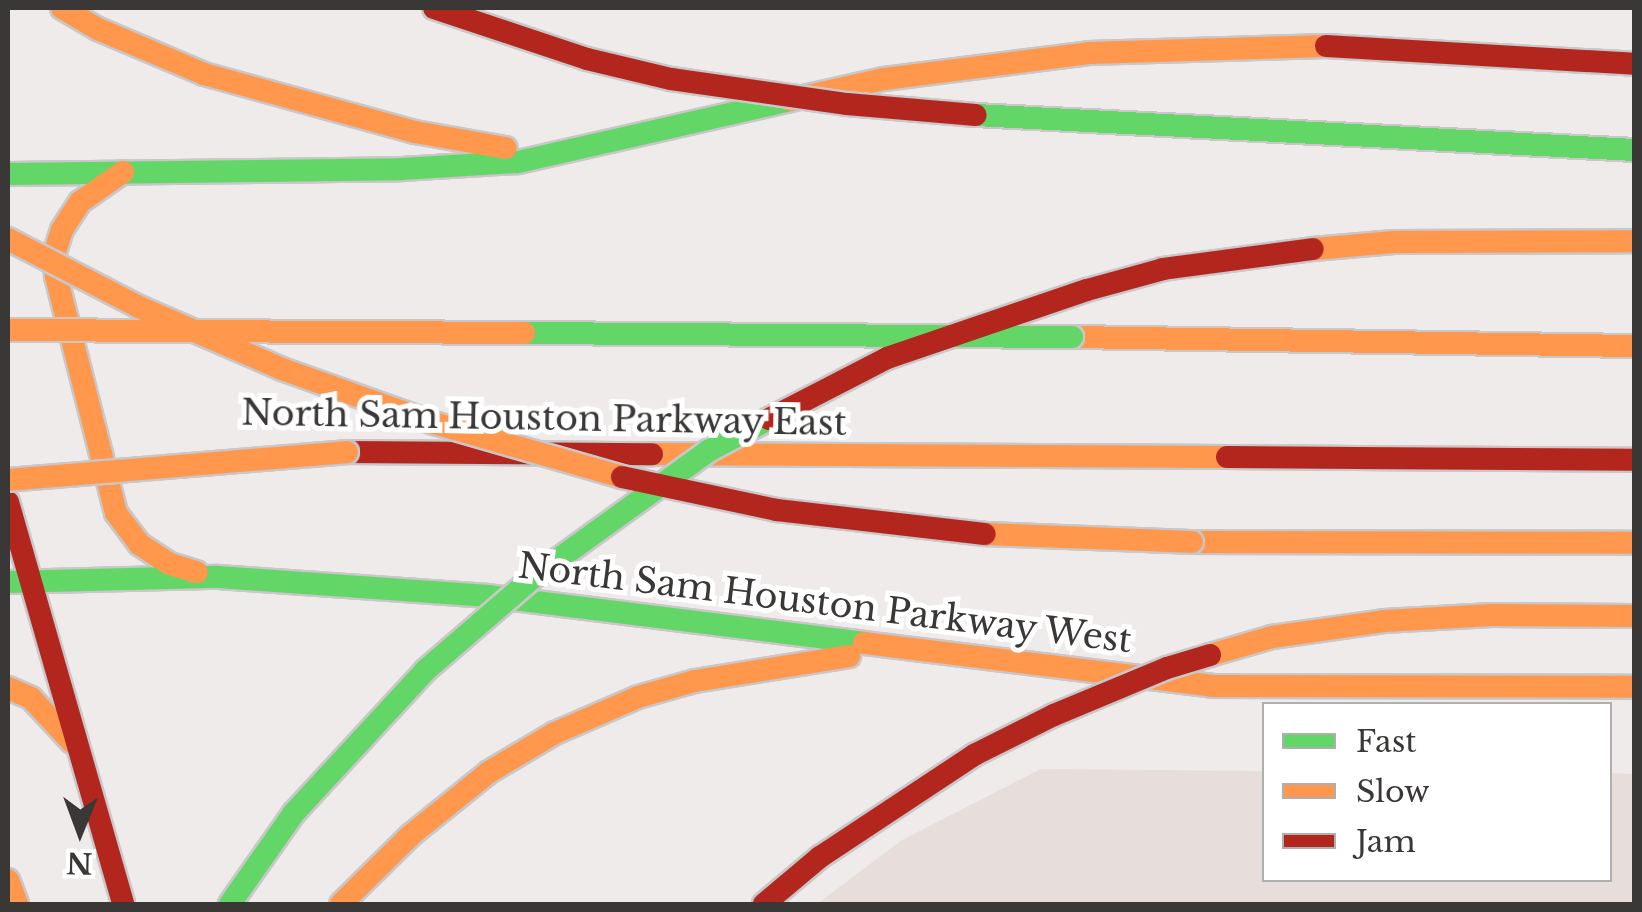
<!DOCTYPE html>
<html>
<head>
<meta charset="utf-8">
<style>
  body { margin:0 }
  #map { position:relative; width:1642px; height:912px; overflow:hidden; background:#eeebea; font-family:"Libre Baskerville",serif }
  div>[style] { position:absolute }
  .built>* { inset:0; background:#e7ddda }
  .roads { filter:drop-shadow(2px 0 #c9c7c7) drop-shadow(-2px 0 #c9c7c7) drop-shadow(0 2px #c9c7c7) drop-shadow(0 -2px #c9c7c7) }
  .fast>* { height:22px; margin:-11px; padding:0 11px; transform-origin:11px; border-radius:11px; background:#63d668 }
  .slow>* { height:22px; margin:-11px; padding:0 11px; transform-origin:11px; border-radius:11px; background:#ff974d }
  .jam>* { height:22px; margin:-11px; padding:0 11px; transform-origin:11px; border-radius:11px; background:#b3261e }
  .bridges { filter:drop-shadow(2px 0 #c9c7c7) drop-shadow(-2px 0 #c9c7c7) drop-shadow(0 2px #c9c7c7) drop-shadow(0 -2px #c9c7c7) }
  .fast-bridge>* { height:22px; margin:-11px; padding:0 11px; transform-origin:11px; border-radius:11px; background:#63d668 }
  .slow-bridge>* { height:22px; margin:-11px; padding:0 11px; transform-origin:11px; border-radius:11px; background:#ff974d }
  .jam-bridge>* { height:22px; margin:-11px; padding:0 11px; transform-origin:11px; border-radius:11px; background:#b3261e }
  span { translate:-50% -50%; white-space:nowrap; text-align:center; line-height:1.15; -webkit-text-stroke:10px #fff; paint-order:stroke }
  .street-label { font-size:35px; color:#3a3837 }
  .frame { position:absolute; inset:0; border:10px solid #3a3837; pointer-events:none }
  .legend { position:absolute; left:1262px; top:702px; width:350px; height:180px; box-sizing:border-box; background:#fff; border:2px solid #b0afaf; margin:0; padding:12px 18px; list-style:none; font-size:30px; color:#3a3837 }
  .legend li { display:flex; align-items:center; gap:20px; height:50px }
  .legend b { width:50px; border:2px solid #b0afaf }
  .north { position:absolute; left:30px; top:782px; width:100px; height:100px; -webkit-text-stroke:8px #fff; paint-order:stroke; rotate:181deg; font-size:28px; font-weight:700; line-height:40px; text-align:center; color:#3a3837 }
  .north::after { content:''; display:block; margin:auto; width:35px; height:45px; background:#3a3837; clip-path:polygon(50% 0,100% 100%,50% 72%,0 100%) }
</style>
</head>
<body>
<div id="map">
  <div class="built">
    <i style="clip-path:polygon(1041px 769px,1264px 771px,1264px 880px,1610px 880px,1610px 773px,1634px 774px,1634px 904px,817px 904px,902px 840px)"></i>
  </div>
  <div class="roads">
    <div class="fast">
      <i style="left:8px;top:174px;width:394px;rotate:-0.7deg"></i>
      <i style="left:402px;top:169px;width:116px;rotate:-3.5deg"></i>
      <i style="left:518px;top:162px;width:279px;rotate:-12.8deg"></i>
      <i style="left:8px;top:582px;width:210px;rotate:-1.4deg"></i>
      <i style="left:218px;top:577px;width:271px;rotate:4deg"></i>
      <i style="left:488px;top:596px;width:379px;rotate:7.1deg"></i>
    </div>
    <div class="slow">
      <i style="left:62px;top:8px;width:42px;rotate:30.3deg"></i>
      <i style="left:98px;top:29px;width:115px;rotate:23deg"></i>
      <i style="left:204px;top:74px;width:219px;rotate:15.4deg"></i>
      <i style="left:415px;top:132px;width:92px;rotate:10deg"></i>
      <i style="left:790px;top:100px;width:96px;rotate:-12.6deg"></i>
      <i style="left:884px;top:79px;width:207px;rotate:-7.2deg"></i>
      <i style="left:1089px;top:53px;width:237px;rotate:-1.7deg"></i>
      <i style="left:123px;top:172px;width:52px;rotate:145.1deg"></i>
      <i style="left:80px;top:202px;width:33px;rotate:123deg"></i>
      <i style="left:62px;top:230px;width:23px;rotate:108deg"></i>
      <i style="left:55px;top:252px;width:24px;rotate:88deg"></i>
      <i style="left:56px;top:276px;width:244px;rotate:75.8deg"></i>
      <i style="left:116px;top:513px;width:39px;rotate:53deg"></i>
      <i style="left:139px;top:544px;width:37px;rotate:33deg"></i>
      <i style="left:170px;top:564px;width:28px;rotate:17deg"></i>
      <i style="left:1072px;top:337px;width:562px;rotate:0.92deg"></i>
      <i style="left:652px;top:454px;width:575px;rotate:0.3deg"></i>
      <i style="left:1192px;top:542px;width:442px;rotate:0.1deg"></i>
      <i style="left:864px;top:643px;width:351px;rotate:7deg"></i>
      <i style="left:1212px;top:686px;width:422px;rotate:0.1deg"></i>
      <i style="left:8px;top:688px;width:25px;rotate:23deg"></i>
      <i style="left:31px;top:698px;width:60px;rotate:47deg"></i>
      <i style="left:8px;top:880px;width:26px;rotate:69deg"></i>
      <i style="left:341px;top:904px;width:98px;rotate:-44.6deg"></i>
      <i style="left:411px;top:835px;width:100px;rotate:-38.9deg"></i>
      <i style="left:489px;top:772px;width:77px;rotate:-30.6deg"></i>
      <i style="left:555px;top:733px;width:90px;rotate:-23.4deg"></i>
      <i style="left:638px;top:697px;width:59px;rotate:-15.7deg"></i>
      <i style="left:695px;top:681px;width:156px;rotate:-9.2deg"></i>
    </div>
    <div class="jam">
      <i style="left:1326px;top:46px;width:309px;rotate:3.3deg"></i>
      <i style="left:347px;top:452px;width:305px;rotate:0.4deg"></i>
      <i style="left:1227px;top:457px;width:407px;rotate:0.4deg"></i>
      <i style="left:8px;top:502px;width:418px;rotate:74deg"></i>
    </div>
  </div>
  <div class="bridges">
    <div class="fast-bridge">
      <i style="left:976px;top:115px;width:659px;rotate:3.04deg"></i>
      <i style="left:524px;top:333px;width:548px;rotate:0.42deg"></i>
      <i style="left:230px;top:904px;width:111px;rotate:-54.9deg"></i>
      <i style="left:294px;top:813px;width:195px;rotate:-47.3deg"></i>
      <i style="left:426px;top:670px;width:144px;rotate:-40.8deg"></i>
      <i style="left:535px;top:576px;width:213px;rotate:-35.8deg"></i>
      <i style="left:708px;top:451px;width:69px;rotate:-27.7deg"></i>
    </div>
    <div class="slow-bridge">
      <i style="left:8px;top:239px;width:148px;rotate:27.4deg"></i>
      <i style="left:139px;top:307px;width:156px;rotate:23.4deg"></i>
      <i style="left:282px;top:369px;width:161px;rotate:19.6deg"></i>
      <i style="left:434px;top:423px;width:196px;rotate:16deg"></i>
      <i style="left:1313px;top:249px;width:81px;rotate:-4.9deg"></i>
      <i style="left:1394px;top:242px;width:240px;rotate:-0.2deg"></i>
      <i style="left:8px;top:330px;width:516px;rotate:0.33deg"></i>
      <i style="left:8px;top:480px;width:340px;rotate:-4.7deg"></i>
      <i style="left:985px;top:534px;width:207px;rotate:2.2deg"></i>
      <i style="left:1210px;top:655px;width:65px;rotate:-16.2deg"></i>
      <i style="left:1272px;top:637px;width:113px;rotate:-8.1deg"></i>
      <i style="left:1384px;top:621px;width:108px;rotate:-3.2deg"></i>
      <i style="left:1492px;top:615px;width:142px;rotate:0.4deg"></i>
    </div>
    <div class="jam-bridge">
      <i style="left:434px;top:8px;width:161px;rotate:18.4deg"></i>
      <i style="left:587px;top:59px;width:86px;rotate:13.4deg"></i>
      <i style="left:671px;top:79px;width:178px;rotate:8.1deg"></i>
      <i style="left:847px;top:104px;width:129px;rotate:4.9deg"></i>
      <i style="left:769px;top:419px;width:133px;rotate:-27.3deg"></i>
      <i style="left:887px;top:358px;width:211px;rotate:-18.8deg"></i>
      <i style="left:1087px;top:290px;width:79px;rotate:-15.4deg"></i>
      <i style="left:1163px;top:269px;width:151px;rotate:-7.6deg"></i>
      <i style="left:622px;top:477px;width:158px;rotate:12deg"></i>
      <i style="left:777px;top:510px;width:209px;rotate:6.6deg"></i>
      <i style="left:764px;top:904px;width:73px;rotate:-40deg"></i>
      <i style="left:820px;top:857px;width:185px;rotate:-33.5deg"></i>
      <i style="left:974px;top:755px;width:89px;rotate:-26.6deg"></i>
      <i style="left:1054px;top:715px;width:122px;rotate:-22.6deg"></i>
      <i style="left:1167px;top:668px;width:45px;rotate:-16.8deg"></i>
    </div>
  </div>
  <div class="street-label">
    <span style="left:544px;top:418px;rotate:1deg">North Sam Houston Parkway East</span>
    <span style="left:825px;top:603px;rotate:7deg">North Sam Houston Parkway West</span>
  </div>
  <div class="frame"></div>
  <ul class="legend">
  <li><b style="height:12px;background:#63d668"></b>Fast</li>
  <li><b style="height:12px;background:#ff974d"></b>Slow</li>
  <li><b style="height:12px;background:#b3261e"></b>Jam</li>
  </ul>
  <div class="north">N</div>
</div>
</body>
</html>
